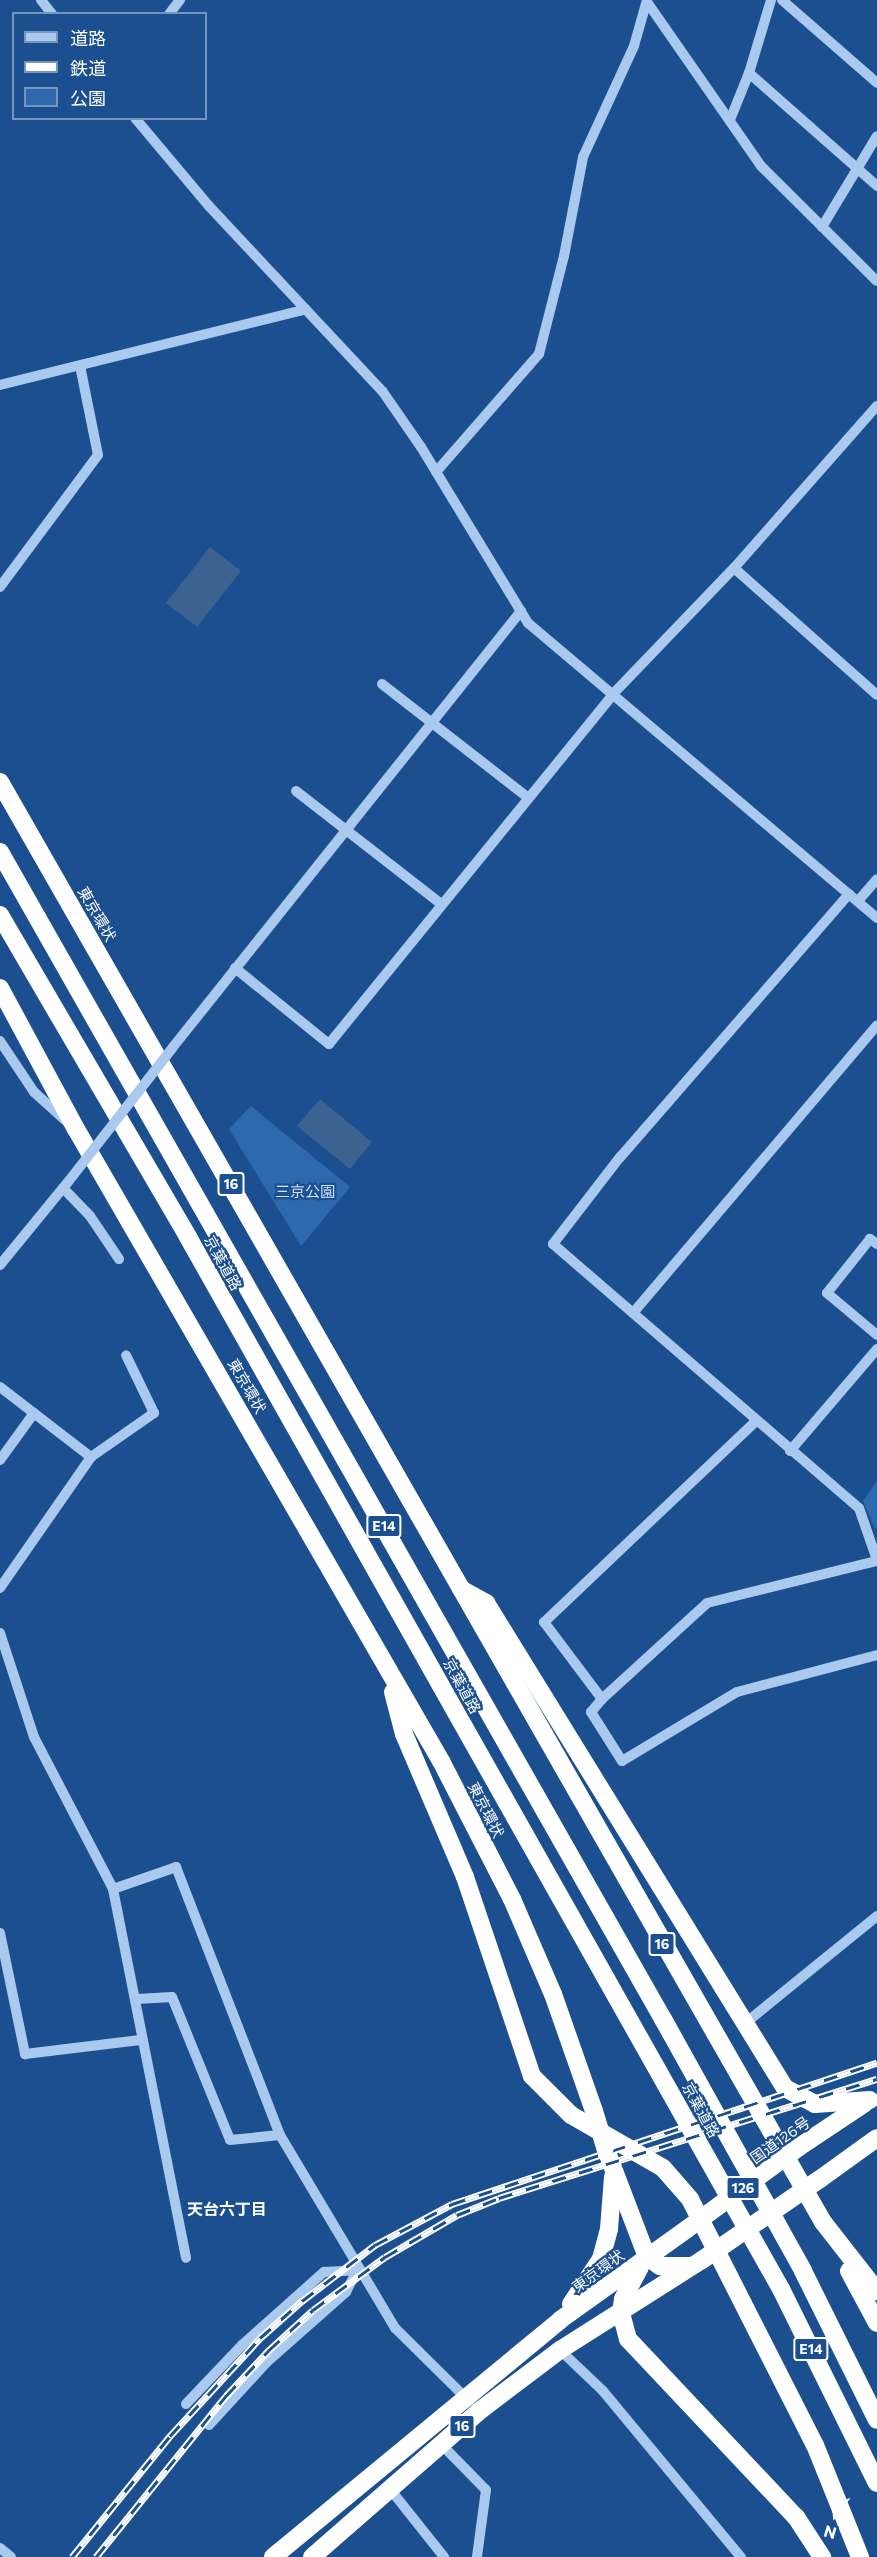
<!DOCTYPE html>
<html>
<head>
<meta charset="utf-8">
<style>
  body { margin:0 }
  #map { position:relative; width:877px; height:2557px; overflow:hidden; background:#1b4f8f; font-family:Commissioner,"Noto Sans JP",sans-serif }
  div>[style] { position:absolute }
  .green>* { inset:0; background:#2e69ad }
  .water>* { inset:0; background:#3c6290 }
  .minor>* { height:10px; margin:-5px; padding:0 5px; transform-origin:5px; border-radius:5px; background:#a9c9ee }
  .highway>* { height:18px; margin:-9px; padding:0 9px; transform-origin:9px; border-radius:9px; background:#fff }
  .rail>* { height:7px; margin-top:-3.5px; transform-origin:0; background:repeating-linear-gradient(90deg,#1b4f8f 0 14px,#fff 0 28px); box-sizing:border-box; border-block:2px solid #fff }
  .minor-bridge>* { height:10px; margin:-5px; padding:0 5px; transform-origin:5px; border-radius:5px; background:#a9c9ee }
  .highway-bridge>* { height:18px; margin:-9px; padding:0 9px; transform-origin:9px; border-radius:9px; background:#fff }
  span { translate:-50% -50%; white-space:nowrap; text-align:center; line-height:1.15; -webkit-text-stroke:4.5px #1b4f8f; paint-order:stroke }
  .shield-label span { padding:2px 4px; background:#1b4f8f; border:2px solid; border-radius:4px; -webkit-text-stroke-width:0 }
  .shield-label { font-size:14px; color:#fff; font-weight:700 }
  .street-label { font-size:15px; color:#fff }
  .park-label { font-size:15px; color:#cfe3fa }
  .neighbourhood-label { font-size:16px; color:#fff; font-weight:700 }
  .legend { position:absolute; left:12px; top:12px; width:195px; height:108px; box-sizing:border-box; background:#1b4f8f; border:2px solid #7695bc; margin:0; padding:8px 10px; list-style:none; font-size:18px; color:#fff }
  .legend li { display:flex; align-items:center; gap:12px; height:30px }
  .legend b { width:30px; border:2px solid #7695bc }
  .north { position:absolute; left:805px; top:2485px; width:60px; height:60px; -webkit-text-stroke:4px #1b4f8f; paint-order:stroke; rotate:196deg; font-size:16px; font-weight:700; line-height:24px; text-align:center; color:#fff }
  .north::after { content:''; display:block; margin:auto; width:21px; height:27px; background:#fff; clip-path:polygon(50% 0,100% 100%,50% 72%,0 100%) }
</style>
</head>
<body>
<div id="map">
  <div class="green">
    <i style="clip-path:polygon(251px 1106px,350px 1187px,301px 1246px,229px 1129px)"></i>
    <i style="clip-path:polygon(877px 1481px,877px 1527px,875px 1529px,863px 1501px)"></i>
  </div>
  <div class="water">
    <i style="clip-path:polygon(210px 547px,241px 571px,197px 627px,166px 603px)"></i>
    <i style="clip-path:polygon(320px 1099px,372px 1142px,350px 1169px,297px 1126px)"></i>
  </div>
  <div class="minor">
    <i style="left:41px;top:0;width:18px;rotate:52deg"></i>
    <i style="left:782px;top:0;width:126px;rotate:41.1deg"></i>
    <i style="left:647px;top:2px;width:200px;rotate:55.2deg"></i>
    <i style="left:761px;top:166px;width:163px;rotate:44.8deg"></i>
    <i style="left:169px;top:14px;width:18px;rotate:-52deg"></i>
    <i style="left:749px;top:73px;width:171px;rotate:41.4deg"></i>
    <i style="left:135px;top:118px;width:114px;rotate:50deg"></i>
    <i style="left:208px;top:205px;width:256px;rotate:46.9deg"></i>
    <i style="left:383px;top:392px;width:67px;rotate:55.4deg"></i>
    <i style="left:421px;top:447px;width:206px;rotate:58.7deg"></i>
    <i style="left:528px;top:623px;width:457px;rotate:40.2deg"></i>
    <i style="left:730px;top:120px;width:51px;rotate:-68deg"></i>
    <i style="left:749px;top:73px;width:76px;rotate:-73.2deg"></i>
    <i style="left:822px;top:227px;width:106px;rotate:-58.9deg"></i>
    <i style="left:0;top:385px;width:315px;rotate:-13.9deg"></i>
    <i style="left:436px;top:472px;width:157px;rotate:-48.9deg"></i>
    <i style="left:539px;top:354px;width:101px;rotate:-75.7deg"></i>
    <i style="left:564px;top:256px;width:101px;rotate:-79.1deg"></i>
    <i style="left:583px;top:157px;width:122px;rotate:-65.3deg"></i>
    <i style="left:634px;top:46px;width:48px;rotate:-74.2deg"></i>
    <i style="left:734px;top:568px;width:191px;rotate:41.6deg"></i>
    <i style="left:0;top:587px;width:164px;rotate:-53.4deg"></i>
    <i style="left:98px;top:455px;width:91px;rotate:-101.4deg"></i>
    <i style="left:382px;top:684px;width:184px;rotate:37.9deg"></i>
    <i style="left:296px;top:791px;width:184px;rotate:37.9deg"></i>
    <i style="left:849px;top:894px;width:349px;rotate:131deg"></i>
    <i style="left:620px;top:1157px;width:110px;rotate:127.6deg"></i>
    <i style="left:553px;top:1244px;width:404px;rotate:40.8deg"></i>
    <i style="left:859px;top:1508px;width:55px;rotate:70.9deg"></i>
    <i style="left:858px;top:901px;width:29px;rotate:-49deg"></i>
    <i style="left:235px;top:968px;width:121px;rotate:39deg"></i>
    <i style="left:329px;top:1044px;width:451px;rotate:-50.9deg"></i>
    <i style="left:613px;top:694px;width:175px;rotate:-46.2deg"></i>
    <i style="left:734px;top:568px;width:216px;rotate:-48.6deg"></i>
    <i style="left:0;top:1041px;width:61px;rotate:56.3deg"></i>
    <i style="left:34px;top:1092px;width:43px;rotate:42.2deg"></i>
    <i style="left:173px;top:1047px;width:558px;rotate:-51.4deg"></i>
    <i style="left:63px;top:1188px;width:39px;rotate:46deg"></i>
    <i style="left:90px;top:1216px;width:52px;rotate:56deg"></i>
    <i style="left:877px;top:1244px;width:9px;rotate:-144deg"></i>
    <i style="left:870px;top:1239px;width:69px;rotate:128.5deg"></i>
    <i style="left:827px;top:1293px;width:65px;rotate:40deg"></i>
    <i style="left:0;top:1265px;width:107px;rotate:-50.7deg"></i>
    <i style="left:633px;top:1313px;width:377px;rotate:-49.7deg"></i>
    <i style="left:0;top:1387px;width:115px;rotate:37.6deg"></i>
    <i style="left:755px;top:1422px;width:291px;rotate:136.5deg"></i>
    <i style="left:544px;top:1622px;width:96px;rotate:53deg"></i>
    <i style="left:602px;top:1699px;width:142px;rotate:-42.4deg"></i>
    <i style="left:707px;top:1603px;width:175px;rotate:-13.9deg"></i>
    <i style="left:790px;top:1451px;width:134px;rotate:-49.5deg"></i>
    <i style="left:0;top:1460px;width:58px;rotate:-54.1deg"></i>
    <i style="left:0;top:1588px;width:160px;rotate:-55.2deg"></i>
    <i style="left:91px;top:1457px;width:77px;rotate:-34.9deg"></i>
    <i style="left:154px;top:1413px;width:64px;rotate:-115.8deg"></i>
    <i style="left:0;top:1633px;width:109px;rotate:71.9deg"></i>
    <i style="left:34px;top:1737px;width:171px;rotate:62.5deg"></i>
    <i style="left:113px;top:1889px;width:376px;rotate:78.8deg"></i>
    <i style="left:602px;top:1699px;width:17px;rotate:130deg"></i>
    <i style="left:591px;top:1712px;width:58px;rotate:57.7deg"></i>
    <i style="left:622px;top:1761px;width:134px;rotate:-31deg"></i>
    <i style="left:737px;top:1692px;width:145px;rotate:-14.8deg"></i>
    <i style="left:113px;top:1889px;width:67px;rotate:-19.2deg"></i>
    <i style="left:176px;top:1867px;width:287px;rotate:68.8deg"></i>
    <i style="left:280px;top:2135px;width:225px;rotate:59.2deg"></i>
    <i style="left:395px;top:2328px;width:104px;rotate:44.6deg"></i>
    <i style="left:0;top:1933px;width:124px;rotate:78.3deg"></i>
    <i style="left:25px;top:2054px;width:116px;rotate:-6.9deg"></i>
    <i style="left:136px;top:1999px;width:36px;rotate:-3deg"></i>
    <i style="left:172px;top:1997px;width:154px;rotate:67.9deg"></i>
    <i style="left:230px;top:2140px;width:50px;rotate:-5.7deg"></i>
    <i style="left:743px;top:2025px;width:173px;rotate:-39.1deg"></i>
    <i style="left:560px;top:2350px;width:59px;rotate:43.6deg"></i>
    <i style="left:603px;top:2391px;width:216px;rotate:50.3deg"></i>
    <i style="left:186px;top:2404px;width:81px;rotate:-46.5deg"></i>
    <i style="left:242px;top:2345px;width:110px;rotate:-41.7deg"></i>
    <i style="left:324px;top:2272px;width:33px;rotate:-3deg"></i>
    <i style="left:209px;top:2425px;width:86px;rotate:-47.4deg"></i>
    <i style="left:267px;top:2362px;width:106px;rotate:-41.5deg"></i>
    <i style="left:346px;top:2292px;width:25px;rotate:-63deg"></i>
    <i style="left:441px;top:2444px;width:64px;rotate:45.6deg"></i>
    <i style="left:486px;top:2490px;width:68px;rotate:97.7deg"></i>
    <i style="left:390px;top:2489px;width:87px;rotate:51.5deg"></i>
    <i style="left:0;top:2548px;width:14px;rotate:39deg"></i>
  </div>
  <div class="highway">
    <i style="left:0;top:782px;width:1659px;rotate:60.25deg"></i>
    <i style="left:823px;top:2222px;width:88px;rotate:52deg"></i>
    <i style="left:0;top:852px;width:1342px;rotate:60.4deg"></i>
    <i style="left:663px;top:2019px;width:288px;rotate:60.9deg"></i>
    <i style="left:803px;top:2271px;width:166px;rotate:63.6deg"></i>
    <i style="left:0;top:915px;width:373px;rotate:59.7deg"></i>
    <i style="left:188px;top:1237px;width:1208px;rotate:60.59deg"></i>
    <i style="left:781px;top:2289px;width:216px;rotate:63.7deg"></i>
    <i style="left:0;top:988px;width:160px;rotate:61.7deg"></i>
    <i style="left:76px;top:1129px;width:730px;rotate:59.99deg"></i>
    <i style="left:441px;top:1761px;width:155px;rotate:62.8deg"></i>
    <i style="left:512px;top:1899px;width:103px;rotate:66.7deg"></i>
    <i style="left:553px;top:1994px;width:124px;rotate:70.7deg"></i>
    <i style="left:461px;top:1589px;width:29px;rotate:29deg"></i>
    <i style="left:486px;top:1603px;width:570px;rotate:58.35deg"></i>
    <i style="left:785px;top:2088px;width:34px;rotate:28deg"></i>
    <i style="left:815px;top:2104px;width:55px;rotate:-4.2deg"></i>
    <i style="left:393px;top:1692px;width:43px;rotate:75.3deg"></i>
    <i style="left:404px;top:1734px;width:155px;rotate:66.9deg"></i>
    <i style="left:465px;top:1877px;width:210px;rotate:71.4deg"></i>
    <i style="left:532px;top:2076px;width:55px;rotate:45deg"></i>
    <i style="left:571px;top:2115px;width:106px;rotate:29.9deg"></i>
    <i style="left:663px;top:2168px;width:41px;rotate:48.9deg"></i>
    <i style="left:690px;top:2199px;width:276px;rotate:63.1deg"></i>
    <i style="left:815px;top:2445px;width:121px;rotate:68.1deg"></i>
    <i style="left:605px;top:2147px;width:118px;rotate:69.1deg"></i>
    <i style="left:647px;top:2257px;width:16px;rotate:35deg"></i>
    <i style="left:660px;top:2266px;width:30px"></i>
    <i style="left:799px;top:2147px;width:79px;rotate:-33.7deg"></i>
    <i style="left:820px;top:2179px;width:70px;rotate:-35.7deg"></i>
    <i style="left:640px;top:2267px;width:36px;rotate:118deg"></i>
    <i style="left:623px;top:2299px;width:14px;rotate:98deg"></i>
    <i style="left:621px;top:2313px;width:27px;rotate:75deg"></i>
    <i style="left:628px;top:2339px;width:245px;rotate:46.7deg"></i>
    <i style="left:796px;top:2517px;width:48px;rotate:57deg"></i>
    <i style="left:849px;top:2271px;width:59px;rotate:61.7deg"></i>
    <i style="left:571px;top:2304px;width:54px;rotate:-56.3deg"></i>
    <i style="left:601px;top:2259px;width:31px;rotate:-75deg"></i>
    <i style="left:609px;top:2229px;width:52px;rotate:-85.6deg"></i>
    <i style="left:273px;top:2557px;width:372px;rotate:-39.5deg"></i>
    <i style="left:560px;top:2320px;width:156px;rotate:-35.6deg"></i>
    <i style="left:312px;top:2557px;width:220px;rotate:-41.1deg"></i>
    <i style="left:478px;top:2412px;width:103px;rotate:-37.1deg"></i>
    <i style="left:560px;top:2350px;width:168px;rotate:-32.4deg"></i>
  </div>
  <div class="rail">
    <i style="left:72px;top:2557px;width:156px;rotate:-51deg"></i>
    <i style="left:170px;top:2436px;width:133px;rotate:-47.4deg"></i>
    <i style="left:260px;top:2338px;width:56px;rotate:-41.4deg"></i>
    <i style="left:302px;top:2301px;width:92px;rotate:-37.5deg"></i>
    <i style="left:375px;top:2245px;width:87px;rotate:-28deg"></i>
    <i style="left:452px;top:2204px;width:448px;rotate:-18.4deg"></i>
    <i style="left:96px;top:2557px;width:207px;rotate:-51.1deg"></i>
    <i style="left:226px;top:2396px;width:63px;rotate:-46.9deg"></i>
    <i style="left:269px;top:2350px;width:59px;rotate:-42.3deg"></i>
    <i style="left:313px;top:2310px;width:89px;rotate:-36.4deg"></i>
    <i style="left:385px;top:2257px;width:83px;rotate:-30.3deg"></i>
    <i style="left:457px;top:2215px;width:45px;rotate:-22deg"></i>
    <i style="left:499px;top:2198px;width:396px;rotate:-17.5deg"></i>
  </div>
  <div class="minor-bridge">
    <i style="left:68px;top:1182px;width:171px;rotate:-52.1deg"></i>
  </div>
  <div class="highway-bridge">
    <i style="left:594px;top:2111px;width:38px;rotate:73deg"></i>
    <i style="left:687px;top:2229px;width:139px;rotate:-36.2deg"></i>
    <i style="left:702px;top:2260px;width:143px;rotate:-34.5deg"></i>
  </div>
  <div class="shield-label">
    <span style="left:231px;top:1184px">16</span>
    <span style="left:384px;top:1526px">E14</span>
    <span style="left:662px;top:1944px">16</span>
    <span style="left:743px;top:2188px">126</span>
    <span style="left:811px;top:2349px">E14</span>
    <span style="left:462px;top:2426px">16</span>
  </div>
  <div class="street-label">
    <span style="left:97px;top:914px;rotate:60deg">東京環状</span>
    <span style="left:223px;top:1263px;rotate:61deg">京葉道路</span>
    <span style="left:247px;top:1386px;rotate:60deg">東京環状</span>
    <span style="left:462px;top:1686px;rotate:61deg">京葉道路</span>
    <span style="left:486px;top:1810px;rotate:63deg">東京環状</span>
    <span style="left:701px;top:2110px;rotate:61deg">京葉道路</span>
    <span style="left:780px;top:2140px;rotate:-35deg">国道126号</span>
    <span style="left:598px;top:2271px;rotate:-36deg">東京環状</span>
  </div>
  <div class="park-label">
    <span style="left:305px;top:1192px">三京公園</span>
  </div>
  <div class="neighbourhood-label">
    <span style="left:227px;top:2209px">天台六丁目</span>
  </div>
  <ul class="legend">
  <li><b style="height:8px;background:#a9c9ee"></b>道路</li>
  <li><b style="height:8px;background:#fff"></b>鉄道</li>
  <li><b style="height:16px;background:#2e69ad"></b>公園</li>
  </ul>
  <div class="north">N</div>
</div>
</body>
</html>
